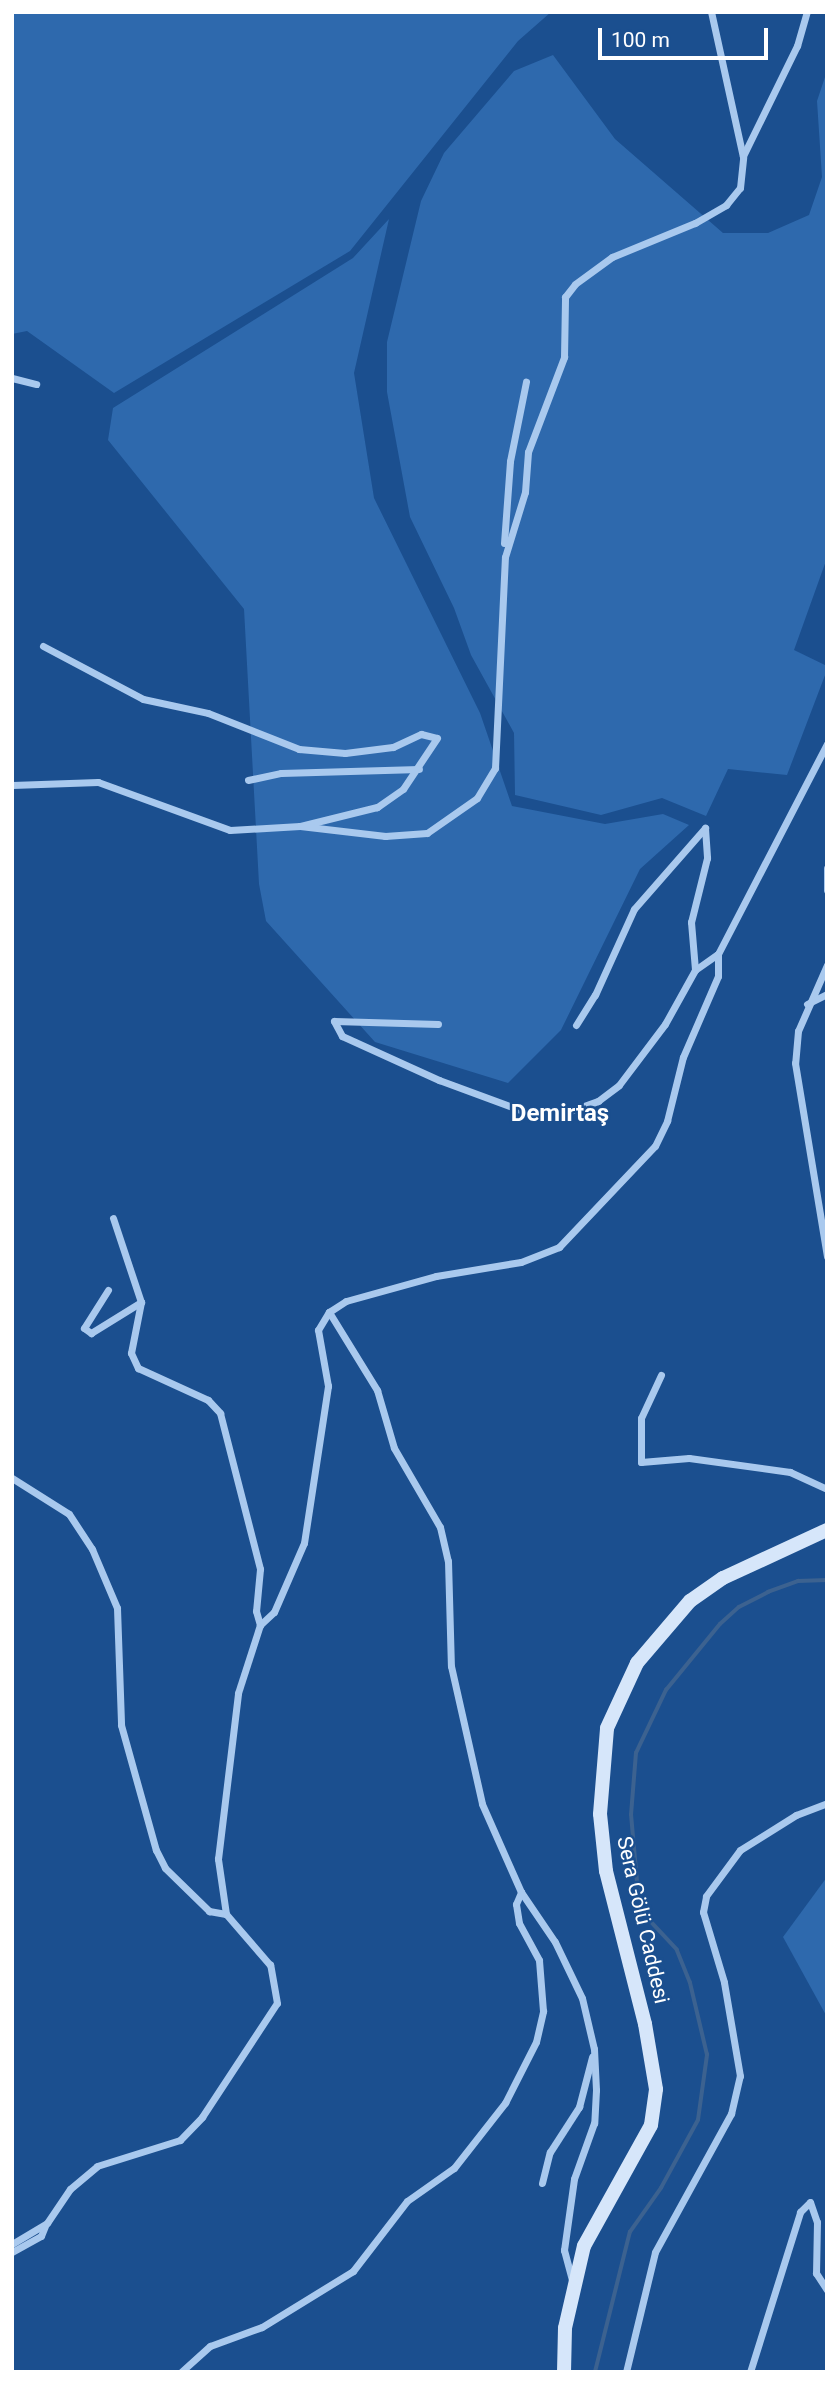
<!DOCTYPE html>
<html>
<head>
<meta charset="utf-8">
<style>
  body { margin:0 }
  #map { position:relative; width:839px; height:2384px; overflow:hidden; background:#1b4f8f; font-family:Roboto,sans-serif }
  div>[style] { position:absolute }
  .green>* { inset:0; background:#2e69ad }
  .stream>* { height:3.5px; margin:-1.75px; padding:0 1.75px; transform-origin:1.75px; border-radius:1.75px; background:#3c6290 }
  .street>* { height:7px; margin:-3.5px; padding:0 3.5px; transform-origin:3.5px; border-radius:3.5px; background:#a9c9ee }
  .secondary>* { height:14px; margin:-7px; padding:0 7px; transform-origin:7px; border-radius:7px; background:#d6e6fa }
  span { translate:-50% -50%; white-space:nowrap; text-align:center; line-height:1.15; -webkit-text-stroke:5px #1b4f8f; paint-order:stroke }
  .street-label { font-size:21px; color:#fff }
  .quarter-label { font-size:24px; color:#fff; font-weight:700 }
  .frame { position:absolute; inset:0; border:14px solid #fff; pointer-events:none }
  .scale { position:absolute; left:598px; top:28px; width:170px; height:32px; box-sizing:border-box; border:4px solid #fff; border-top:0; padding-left:9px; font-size:21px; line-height:24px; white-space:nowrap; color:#fff; -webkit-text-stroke:5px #1b4f8f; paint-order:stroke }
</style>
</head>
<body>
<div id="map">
  <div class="green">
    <i style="clip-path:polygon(12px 12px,551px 12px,518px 41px,350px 251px,114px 393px,27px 331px,12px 334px)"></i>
    <i style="clip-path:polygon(553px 55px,615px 139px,723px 233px,768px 233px,809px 215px,822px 177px,817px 101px,827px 71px,827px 558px,794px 650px,827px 666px,827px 670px,787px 775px,728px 769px,706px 816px,662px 798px,601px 815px,515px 795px,514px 733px,471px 655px,454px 608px,410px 517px,387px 392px,387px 342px,421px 201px,444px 153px,514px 71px)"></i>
    <i style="clip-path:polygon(389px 219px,354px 373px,374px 498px,480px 713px,512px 806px,605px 824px,663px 814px,689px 825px,640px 869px,561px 1030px,508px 1083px,375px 1042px,266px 921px,259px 884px,244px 609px,108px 440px,113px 408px,353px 258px)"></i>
    <i style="clip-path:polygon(827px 1877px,827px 2017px,783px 1937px)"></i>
  </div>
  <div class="stream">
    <i style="left:595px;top:2372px;width:144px;rotate:-76deg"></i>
    <i style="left:630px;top:2232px;width:54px;rotate:-54.8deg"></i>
    <i style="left:661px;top:2188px;width:77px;rotate:-61.4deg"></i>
    <i style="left:698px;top:2120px;width:66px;rotate:-82.1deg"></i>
    <i style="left:707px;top:2055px;width:74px;rotate:-103.3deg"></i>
    <i style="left:690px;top:1983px;width:35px;rotate:-112deg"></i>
    <i style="left:677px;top:1950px;width:45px;rotate:-133.2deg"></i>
    <i style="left:646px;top:1917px;width:25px;rotate:-108deg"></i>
    <i style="left:638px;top:1893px;width:78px;rotate:-95.1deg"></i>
    <i style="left:631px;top:1815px;width:62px;rotate:-85.4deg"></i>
    <i style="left:636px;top:1753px;width:70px;rotate:-64.5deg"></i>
    <i style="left:666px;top:1690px;width:85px;rotate:-50.7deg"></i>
    <i style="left:720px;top:1624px;width:25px;rotate:-42deg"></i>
    <i style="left:739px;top:1607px;width:33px;rotate:-27deg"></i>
    <i style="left:768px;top:1592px;width:32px;rotate:-20deg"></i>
    <i style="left:798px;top:1581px;width:29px;rotate:-2deg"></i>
  </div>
  <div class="street">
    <i style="left:743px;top:156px;width:123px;rotate:-63.9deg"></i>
    <i style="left:797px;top:46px;width:35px;rotate:-74deg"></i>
    <i style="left:12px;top:378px;width:25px;rotate:14deg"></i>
    <i style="left:504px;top:543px;width:82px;rotate:-85.8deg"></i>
    <i style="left:510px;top:461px;width:81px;rotate:-78.6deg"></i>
    <i style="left:43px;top:646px;width:113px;rotate:27.9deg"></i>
    <i style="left:143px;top:699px;width:66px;rotate:12.2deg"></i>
    <i style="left:208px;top:713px;width:98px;rotate:21.6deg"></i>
    <i style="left:299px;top:749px;width:46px;rotate:5deg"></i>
    <i style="left:345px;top:753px;width:48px;rotate:-7.1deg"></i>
    <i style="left:393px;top:747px;width:31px;rotate:-25deg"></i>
    <i style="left:421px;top:734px;width:16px;rotate:14deg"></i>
    <i style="left:437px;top:738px;width:61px;rotate:123.7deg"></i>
    <i style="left:403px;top:789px;width:32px;rotate:145deg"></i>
    <i style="left:377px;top:807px;width:79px;rotate:166.1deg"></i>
    <i style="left:248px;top:780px;width:34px;rotate:-12deg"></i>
    <i style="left:281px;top:773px;width:138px;rotate:-1.7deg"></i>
    <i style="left:12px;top:785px;width:86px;rotate:-2deg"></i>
    <i style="left:98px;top:782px;width:140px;rotate:20deg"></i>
    <i style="left:230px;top:830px;width:70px;rotate:-3.3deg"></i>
    <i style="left:300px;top:826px;width:86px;rotate:6.7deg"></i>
    <i style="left:385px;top:836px;width:42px;rotate:-4.1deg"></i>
    <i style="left:427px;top:833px;width:61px;rotate:-35deg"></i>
    <i style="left:477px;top:798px;width:35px;rotate:-59deg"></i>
    <i style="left:495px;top:768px;width:211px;rotate:-87.3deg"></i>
    <i style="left:505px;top:557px;width:68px;rotate:-72.9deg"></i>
    <i style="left:525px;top:492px;width:40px;rotate:-85.7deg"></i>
    <i style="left:528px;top:452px;width:102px;rotate:-69.2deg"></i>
    <i style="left:564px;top:357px;width:60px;rotate:-89deg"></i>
    <i style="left:565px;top:297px;width:16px;rotate:-52deg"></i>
    <i style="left:575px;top:284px;width:46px;rotate:-36.1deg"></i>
    <i style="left:612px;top:257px;width:90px;rotate:-22.3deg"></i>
    <i style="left:695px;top:223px;width:36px;rotate:-30deg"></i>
    <i style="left:726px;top:205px;width:22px;rotate:-51deg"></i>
    <i style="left:740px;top:188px;width:31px;rotate:-84deg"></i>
    <i style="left:743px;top:157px;width:148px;rotate:-102.4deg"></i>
    <i style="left:827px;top:868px;width:22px;rotate:90deg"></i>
    <i style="left:827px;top:965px;width:72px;rotate:113.7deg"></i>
    <i style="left:798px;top:1031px;width:32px;rotate:95deg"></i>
    <i style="left:795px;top:1063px;width:196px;rotate:80.6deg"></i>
    <i style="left:807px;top:1004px;width:22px;rotate:-27deg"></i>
    <i style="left:438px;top:1024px;width:104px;rotate:-178.3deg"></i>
    <i style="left:334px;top:1021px;width:17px;rotate:62deg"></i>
    <i style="left:342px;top:1036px;width:107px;rotate:24.4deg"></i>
    <i style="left:439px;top:1080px;width:98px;rotate:20.3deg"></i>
    <i style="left:531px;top:1114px;width:25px;rotate:5deg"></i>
    <i style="left:556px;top:1116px;width:45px;rotate:-19.7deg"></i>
    <i style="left:598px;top:1101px;width:26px;rotate:-37deg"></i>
    <i style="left:619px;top:1085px;width:76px;rotate:-53deg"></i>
    <i style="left:665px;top:1024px;width:62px;rotate:-60.9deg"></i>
    <i style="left:695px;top:970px;width:28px;rotate:-35deg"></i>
    <i style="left:718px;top:954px;width:237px;rotate:-62.6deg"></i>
    <i style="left:576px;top:1025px;width:36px;rotate:-58deg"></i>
    <i style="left:595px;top:995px;width:94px;rotate:-65.6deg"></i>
    <i style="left:634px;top:909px;width:108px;rotate:-48.8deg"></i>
    <i style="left:705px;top:828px;width:30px;rotate:86deg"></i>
    <i style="left:707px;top:858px;width:66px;rotate:104deg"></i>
    <i style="left:691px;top:922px;width:48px;rotate:85.2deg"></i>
    <i style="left:113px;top:1218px;width:89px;rotate:71.6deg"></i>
    <i style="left:141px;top:1302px;width:52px;rotate:101.1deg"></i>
    <i style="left:131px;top:1353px;width:17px;rotate:65deg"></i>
    <i style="left:138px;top:1368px;width:77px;rotate:24.6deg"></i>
    <i style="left:208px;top:1400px;width:18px;rotate:47deg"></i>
    <i style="left:220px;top:1413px;width:161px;rotate:75.6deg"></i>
    <i style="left:260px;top:1569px;width:42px;rotate:95.4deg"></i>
    <i style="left:256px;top:1611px;width:15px;rotate:74deg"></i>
    <i style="left:108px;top:1290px;width:45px;rotate:122.3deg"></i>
    <i style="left:84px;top:1328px;width:9px;rotate:36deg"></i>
    <i style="left:91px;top:1333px;width:59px;rotate:-31.8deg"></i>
    <i style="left:329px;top:1312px;width:92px;rotate:58.4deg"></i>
    <i style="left:377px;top:1390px;width:60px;rotate:73.7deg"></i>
    <i style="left:394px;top:1448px;width:91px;rotate:59.8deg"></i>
    <i style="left:440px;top:1527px;width:35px;rotate:77deg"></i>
    <i style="left:448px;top:1561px;width:105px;rotate:88.4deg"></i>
    <i style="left:451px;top:1666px;width:141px;rotate:77.3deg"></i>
    <i style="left:482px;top:1804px;width:96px;rotate:66.1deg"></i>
    <i style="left:521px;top:1892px;width:60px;rotate:55.8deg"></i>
    <i style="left:555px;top:1942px;width:62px;rotate:64.3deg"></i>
    <i style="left:582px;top:1998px;width:52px;rotate:76.8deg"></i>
    <i style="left:594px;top:2049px;width:41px;rotate:87.2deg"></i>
    <i style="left:596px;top:2090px;width:33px;rotate:93deg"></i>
    <i style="left:594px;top:2123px;width:59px;rotate:109.7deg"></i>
    <i style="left:574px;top:2179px;width:72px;rotate:98deg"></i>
    <i style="left:564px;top:2250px;width:30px;rotate:75deg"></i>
    <i style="left:661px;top:1375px;width:47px;rotate:114.9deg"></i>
    <i style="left:641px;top:1418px;width:44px;rotate:90deg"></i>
    <i style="left:641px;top:1462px;width:48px;rotate:-4.8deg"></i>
    <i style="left:689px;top:1458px;width:102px;rotate:7.9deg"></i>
    <i style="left:790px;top:1472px;width:41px;rotate:24.7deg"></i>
    <i style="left:12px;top:1478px;width:67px;rotate:32.3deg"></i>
    <i style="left:69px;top:1514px;width:42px;rotate:56.7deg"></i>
    <i style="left:92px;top:1549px;width:64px;rotate:67deg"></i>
    <i style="left:117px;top:1608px;width:117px;rotate:88deg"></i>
    <i style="left:121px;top:1725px;width:130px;rotate:74.4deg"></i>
    <i style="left:156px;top:1850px;width:20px;rotate:63deg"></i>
    <i style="left:165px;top:1868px;width:62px;rotate:44.3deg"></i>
    <i style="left:209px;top:1911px;width:17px;rotate:10deg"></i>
    <i style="left:542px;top:2183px;width:32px;rotate:-76deg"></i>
    <i style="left:550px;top:2152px;width:54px;rotate:-57.2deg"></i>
    <i style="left:579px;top:2107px;width:52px;rotate:-75.4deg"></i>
    <i style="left:12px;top:2244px;width:41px;rotate:-31deg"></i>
    <i style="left:47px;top:2223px;width:41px;rotate:-55.9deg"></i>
    <i style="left:70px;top:2189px;width:35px;rotate:-40deg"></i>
    <i style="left:97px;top:2166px;width:87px;rotate:-17.4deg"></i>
    <i style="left:180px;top:2140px;width:32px;rotate:-46deg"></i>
    <i style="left:202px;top:2117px;width:136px;rotate:-56.7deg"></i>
    <i style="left:277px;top:2003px;width:39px;rotate:-100deg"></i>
    <i style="left:270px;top:1965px;width:67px;rotate:-130.8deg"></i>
    <i style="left:226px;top:1914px;width:56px;rotate:-98.3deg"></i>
    <i style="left:218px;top:1859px;width:167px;rotate:-83.1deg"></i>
    <i style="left:238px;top:1693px;width:71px;rotate:-72.1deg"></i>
    <i style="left:260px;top:1625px;width:19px;rotate:-43deg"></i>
    <i style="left:274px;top:1612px;width:75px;rotate:-66.5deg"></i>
    <i style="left:304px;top:1543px;width:159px;rotate:-81.3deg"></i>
    <i style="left:328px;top:1386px;width:57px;rotate:-100.1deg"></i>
    <i style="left:318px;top:1330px;width:21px;rotate:-59deg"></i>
    <i style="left:329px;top:1312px;width:20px;rotate:-33deg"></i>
    <i style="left:346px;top:1301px;width:93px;rotate:-15.5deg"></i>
    <i style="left:436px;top:1276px;width:86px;rotate:-9.4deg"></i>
    <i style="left:521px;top:1262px;width:41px;rotate:-21.5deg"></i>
    <i style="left:559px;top:1247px;width:139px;rotate:-46.5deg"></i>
    <i style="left:655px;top:1146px;width:28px;rotate:-64deg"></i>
    <i style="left:667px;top:1121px;width:66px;rotate:-76deg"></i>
    <i style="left:683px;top:1057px;width:88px;rotate:-66.6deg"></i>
    <i style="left:718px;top:976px;width:22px;rotate:-90deg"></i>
    <i style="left:12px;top:2252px;width:33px;rotate:-29deg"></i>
    <i style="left:41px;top:2236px;width:11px;rotate:-68deg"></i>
    <i style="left:181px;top:2372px;width:39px;rotate:-42deg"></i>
    <i style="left:210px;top:2346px;width:55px;rotate:-20.1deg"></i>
    <i style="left:262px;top:2327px;width:107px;rotate:-31.6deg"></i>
    <i style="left:353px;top:2271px;width:88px;rotate:-52.4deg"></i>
    <i style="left:407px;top:2201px;width:57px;rotate:-35.1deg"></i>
    <i style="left:454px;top:2168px;width:83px;rotate:-51.9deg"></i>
    <i style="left:505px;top:2103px;width:68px;rotate:-63.1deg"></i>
    <i style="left:536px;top:2042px;width:32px;rotate:-77deg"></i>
    <i style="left:543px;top:2011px;width:51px;rotate:-94.5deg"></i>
    <i style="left:539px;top:1960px;width:42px;rotate:-118.4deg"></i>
    <i style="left:519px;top:1923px;width:19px;rotate:-99deg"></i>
    <i style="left:516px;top:1904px;width:13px;rotate:-67deg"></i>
    <i style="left:626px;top:2372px;width:123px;rotate:-76.4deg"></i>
    <i style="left:655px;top:2252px;width:158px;rotate:-61.2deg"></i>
    <i style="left:731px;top:2114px;width:39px;rotate:-77deg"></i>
    <i style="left:740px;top:2076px;width:95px;rotate:-99.7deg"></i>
    <i style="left:724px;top:1982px;width:73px;rotate:-106.7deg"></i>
    <i style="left:703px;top:1912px;width:16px;rotate:-79deg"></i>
    <i style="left:706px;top:1896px;width:57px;rotate:-53.5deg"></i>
    <i style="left:740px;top:1850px;width:66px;rotate:-32deg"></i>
    <i style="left:796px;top:1815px;width:33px;rotate:-21deg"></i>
    <i style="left:750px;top:2372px;width:168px;rotate:-72.6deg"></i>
    <i style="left:800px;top:2212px;width:14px;rotate:-45deg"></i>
    <i style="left:810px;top:2202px;width:21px;rotate:71deg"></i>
    <i style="left:817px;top:2222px;width:51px;rotate:91.1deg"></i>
    <i style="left:816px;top:2273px;width:20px;rotate:57deg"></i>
  </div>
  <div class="secondary">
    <i style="left:564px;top:2372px;width:44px;rotate:-88.7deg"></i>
    <i style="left:565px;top:2328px;width:84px;rotate:-77deg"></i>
    <i style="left:584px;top:2246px;width:138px;rotate:-61deg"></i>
    <i style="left:651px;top:2125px;width:36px;rotate:-82deg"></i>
    <i style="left:656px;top:2089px;width:66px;rotate:-99.6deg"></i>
    <i style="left:645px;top:2024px;width:158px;rotate:-104.3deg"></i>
    <i style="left:606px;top:1871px;width:57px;rotate:-96deg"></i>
    <i style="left:600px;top:1814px;width:86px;rotate:-85.3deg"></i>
    <i style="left:607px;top:1728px;width:72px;rotate:-65.2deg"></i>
    <i style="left:637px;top:1663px;width:82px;rotate:-49.5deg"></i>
    <i style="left:690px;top:1601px;width:40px;rotate:-34.9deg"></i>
    <i style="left:723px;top:1578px;width:115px;rotate:-24.8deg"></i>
  </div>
  <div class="street-label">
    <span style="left:643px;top:1920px;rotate:77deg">Sera Gölü Caddesi</span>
  </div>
  <div class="quarter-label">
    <span style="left:560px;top:1114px">Demirtaş</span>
  </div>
  <div class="frame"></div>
  <div class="scale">100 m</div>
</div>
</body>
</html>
